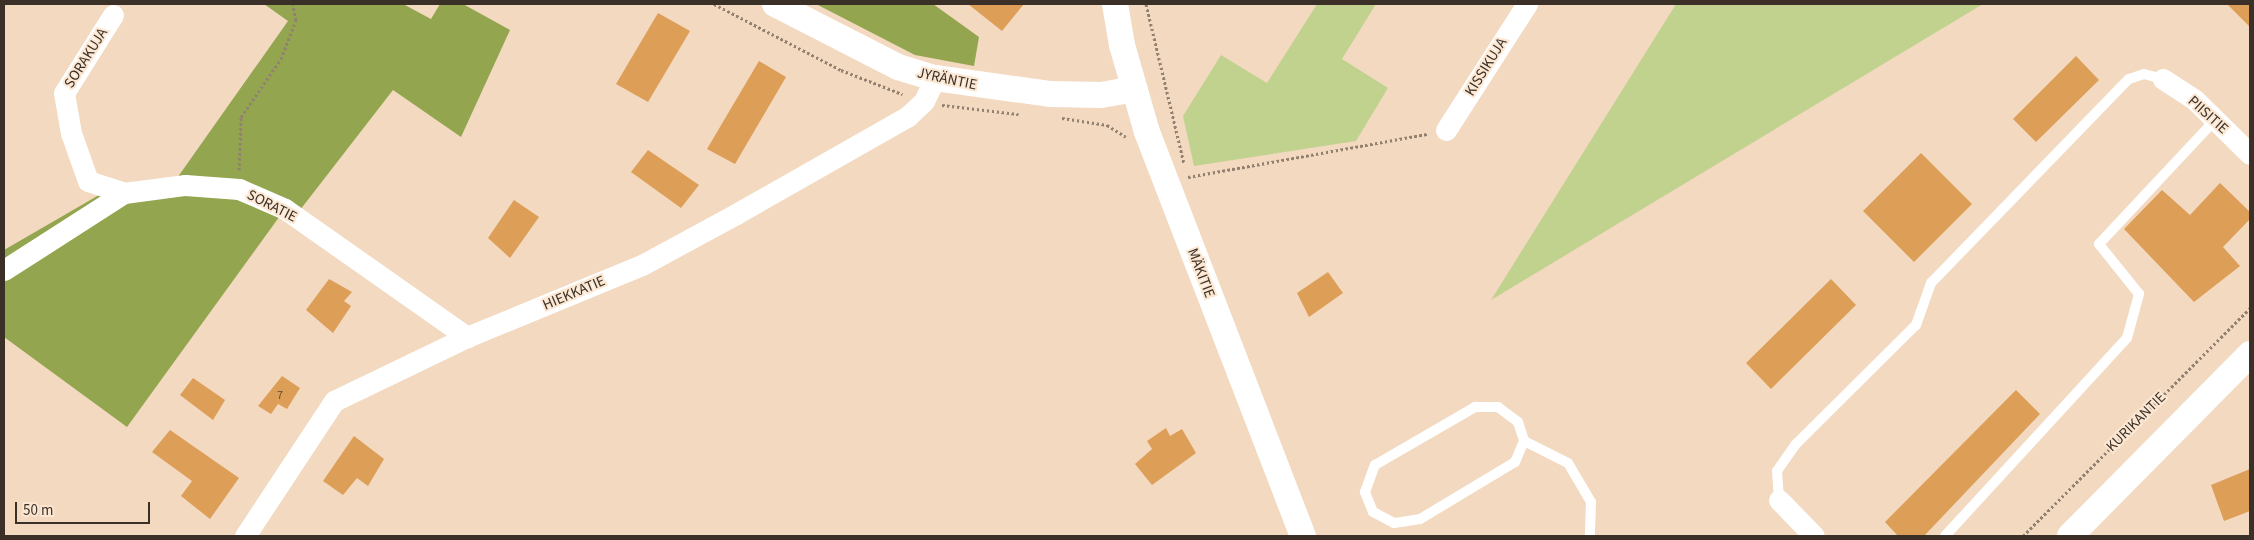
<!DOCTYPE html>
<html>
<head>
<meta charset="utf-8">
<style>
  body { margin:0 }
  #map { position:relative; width:2254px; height:540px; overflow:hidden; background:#f2d9c0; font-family:"Source Sans 3",sans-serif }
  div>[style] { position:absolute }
  .green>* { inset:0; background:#c1d28f }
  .forest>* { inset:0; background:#93a54e }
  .building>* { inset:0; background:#dd9e57 }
  .path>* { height:3px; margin-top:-1.5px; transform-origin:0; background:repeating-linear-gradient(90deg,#928170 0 2.5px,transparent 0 5px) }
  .service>* { height:10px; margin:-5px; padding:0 5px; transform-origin:5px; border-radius:5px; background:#fff }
  .minor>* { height:21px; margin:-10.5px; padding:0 10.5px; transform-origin:10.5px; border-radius:10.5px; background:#fff }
  .tertiary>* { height:26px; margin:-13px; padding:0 13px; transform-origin:13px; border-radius:13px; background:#fff }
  span { translate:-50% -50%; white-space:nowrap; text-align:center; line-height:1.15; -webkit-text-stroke:4px #fce7d3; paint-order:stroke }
  .number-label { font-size:12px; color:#634c33 }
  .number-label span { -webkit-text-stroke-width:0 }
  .street-label { font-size:15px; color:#3a3027 }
  .frame { position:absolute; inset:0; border:5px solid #3a3027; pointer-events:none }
  .scale { position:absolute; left:15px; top:502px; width:135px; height:22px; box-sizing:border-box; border:2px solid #3a3027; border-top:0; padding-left:6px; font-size:15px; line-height:18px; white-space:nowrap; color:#3a3027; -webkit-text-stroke:4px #fce7d3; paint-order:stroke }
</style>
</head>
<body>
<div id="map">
  <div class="green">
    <i style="clip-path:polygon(1317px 4px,1376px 4px,1342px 59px,1388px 88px,1356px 141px,1194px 166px,1183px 116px,1221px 55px,1267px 83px)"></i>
    <i style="clip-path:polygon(1676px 4px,1983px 4px,1491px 300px)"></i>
  </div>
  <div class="forest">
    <i style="clip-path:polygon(264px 4px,403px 4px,431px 19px,440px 4px,463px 4px,510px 30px,461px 137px,393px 90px,300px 210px,290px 202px,127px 427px,4px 337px,4px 250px,99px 195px,175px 181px,288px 21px)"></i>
    <i style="clip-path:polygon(816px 4px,933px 4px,979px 37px,974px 66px,915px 55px)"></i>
  </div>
  <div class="building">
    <i style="clip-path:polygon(968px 4px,1024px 4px,1002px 31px)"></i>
    <i style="clip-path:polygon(2227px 4px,2250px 4px,2250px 27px)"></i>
    <i style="clip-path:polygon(658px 13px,690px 31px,648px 102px,616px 84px)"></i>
    <i style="clip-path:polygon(2076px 56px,2099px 80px,2036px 142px,2013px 119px)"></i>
    <i style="clip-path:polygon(759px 61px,786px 77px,735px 164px,707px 149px)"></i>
    <i style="clip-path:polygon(648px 150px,699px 185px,681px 208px,631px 172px)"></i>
    <i style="clip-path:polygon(1921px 153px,1972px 204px,1914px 262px,1863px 211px)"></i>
    <i style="clip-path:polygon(2220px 183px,2250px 212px,2250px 219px,2223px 247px,2240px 266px,2194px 302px,2124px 229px,2162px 190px,2190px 215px)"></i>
    <i style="clip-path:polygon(514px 200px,539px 217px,510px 258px,488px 238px)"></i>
    <i style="clip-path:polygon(1328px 272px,1343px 293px,1309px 317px,1297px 293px)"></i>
    <i style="clip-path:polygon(329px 279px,352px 292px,344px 301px,351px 306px,333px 333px,306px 310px)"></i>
    <i style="clip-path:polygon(1831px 279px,1856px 305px,1771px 389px,1746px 363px)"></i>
    <i style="clip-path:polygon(282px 376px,300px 388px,287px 409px,278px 404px,271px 414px,258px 406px)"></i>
    <i style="clip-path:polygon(193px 378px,225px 400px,213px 420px,180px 395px)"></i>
    <i style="clip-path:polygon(2016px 390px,2040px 414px,1924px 536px,1898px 536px,1885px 522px)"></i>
    <i style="clip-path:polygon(1166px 428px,1170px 436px,1182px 429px,1196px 453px,1152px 485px,1135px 464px,1152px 449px,1147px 441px)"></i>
    <i style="clip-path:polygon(170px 430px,239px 478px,210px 519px,181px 496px,192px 481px,152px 452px)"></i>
    <i style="clip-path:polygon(354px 436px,384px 459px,368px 486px,357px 478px,343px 495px,323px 481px)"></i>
    <i style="clip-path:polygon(2250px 469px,2250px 511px,2224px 521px,2211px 485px)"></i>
  </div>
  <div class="path">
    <i style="left:714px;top:4px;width:143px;rotate:27.5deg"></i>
    <i style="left:841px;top:70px;width:66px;rotate:21.5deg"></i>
    <i style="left:1146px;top:4px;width:163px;rotate:76.6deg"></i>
    <i style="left:942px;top:105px;width:77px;rotate:6.8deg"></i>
    <i style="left:1062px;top:118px;width:46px;rotate:8.8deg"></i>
    <i style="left:1107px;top:125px;width:22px;rotate:32deg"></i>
    <i style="left:239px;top:170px;width:53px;rotate:-87.8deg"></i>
    <i style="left:241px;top:117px;width:70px;rotate:-55.4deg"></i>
    <i style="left:281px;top:59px;width:42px;rotate:-69deg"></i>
    <i style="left:296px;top:20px;width:16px;rotate:-101deg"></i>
    <i style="left:1188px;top:177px;width:244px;rotate:-10.2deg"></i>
    <i style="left:2023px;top:536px;width:322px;rotate:-45.1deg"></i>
  </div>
  <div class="service">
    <i style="left:1524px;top:441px;width:23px;rotate:113deg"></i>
    <i style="left:1515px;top:462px;width:111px;rotate:149deg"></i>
    <i style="left:1420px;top:519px;width:26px;rotate:171deg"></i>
    <i style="left:1394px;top:523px;width:24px;rotate:-152deg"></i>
    <i style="left:1373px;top:512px;width:22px;rotate:-112deg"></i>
    <i style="left:1365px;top:492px;width:29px;rotate:-70deg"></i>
    <i style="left:1375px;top:465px;width:116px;rotate:-30.1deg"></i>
    <i style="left:1475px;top:407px;width:23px"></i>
    <i style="left:1498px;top:407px;width:25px;rotate:37deg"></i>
    <i style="left:1518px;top:422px;width:20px;rotate:72deg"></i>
    <i style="left:1524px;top:441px;width:49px;rotate:26.6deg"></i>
    <i style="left:1568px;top:463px;width:45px;rotate:59.5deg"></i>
    <i style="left:1591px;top:502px;width:34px;rotate:92deg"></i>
    <i style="left:1779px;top:500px;width:29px;rotate:-94deg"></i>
    <i style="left:1777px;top:471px;width:32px;rotate:-55deg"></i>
    <i style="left:1795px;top:445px;width:170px;rotate:-44.8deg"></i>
    <i style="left:1916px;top:325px;width:45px;rotate:-70.3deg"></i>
    <i style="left:1931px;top:283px;width:284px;rotate:-45.9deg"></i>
    <i style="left:2129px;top:79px;width:16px;rotate:-18deg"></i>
    <i style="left:2144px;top:74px;width:20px;rotate:15deg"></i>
    <i style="left:1945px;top:536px;width:269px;rotate:-47.4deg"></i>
    <i style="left:2127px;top:338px;width:46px;rotate:-74.7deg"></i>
    <i style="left:2139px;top:294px;width:64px;rotate:-128.7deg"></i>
    <i style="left:2099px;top:244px;width:170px;rotate:-46.9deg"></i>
  </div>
  <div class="minor">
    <i style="left:113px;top:15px;width:92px;rotate:122.1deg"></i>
    <i style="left:64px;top:93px;width:41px;rotate:80.1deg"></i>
    <i style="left:71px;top:133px;width:51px;rotate:70.5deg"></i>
    <i style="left:88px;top:181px;width:38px;rotate:18deg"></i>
    <i style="left:2163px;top:79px;width:38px;rotate:33deg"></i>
    <i style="left:2195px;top:100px;width:77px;rotate:44.5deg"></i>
    <i style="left:1446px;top:130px;width:150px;rotate:-57.3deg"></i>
    <i style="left:4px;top:270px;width:143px;rotate:-32.7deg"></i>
    <i style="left:124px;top:193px;width:62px;rotate:-7.5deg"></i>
    <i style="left:185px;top:185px;width:54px;rotate:4.2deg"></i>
    <i style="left:239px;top:189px;width:50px;rotate:23.5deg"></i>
    <i style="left:285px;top:209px;width:223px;rotate:35.1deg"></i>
    <i style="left:1779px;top:500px;width:50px;rotate:45.8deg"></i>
    <i style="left:245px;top:536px;width:162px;rotate:-56.6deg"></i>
    <i style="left:334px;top:401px;width:148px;rotate:-25.7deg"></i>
    <i style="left:467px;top:337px;width:189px;rotate:-22.4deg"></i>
    <i style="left:642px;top:265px;width:107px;rotate:-28.5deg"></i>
    <i style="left:736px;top:214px;width:197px;rotate:-29.6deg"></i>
    <i style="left:907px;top:117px;width:23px;rotate:-43deg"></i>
    <i style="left:924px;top:101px;width:25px;rotate:-64deg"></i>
  </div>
  <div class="tertiary">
    <i style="left:775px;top:4px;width:138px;rotate:27.1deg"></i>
    <i style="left:898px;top:67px;width:39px;rotate:17deg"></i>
    <i style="left:935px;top:78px;width:117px;rotate:7.9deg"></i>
    <i style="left:1051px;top:94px;width:50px;rotate:1.1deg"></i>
    <i style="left:1101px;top:95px;width:34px;rotate:-10deg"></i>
    <i style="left:1115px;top:4px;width:42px;rotate:80.3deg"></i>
    <i style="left:1122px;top:45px;width:91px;rotate:74deg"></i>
    <i style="left:1147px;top:132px;width:433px;rotate:68.9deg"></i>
    <i style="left:2070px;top:536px;width:256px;rotate:-45.3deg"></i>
  </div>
  <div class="number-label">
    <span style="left:280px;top:396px">7</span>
  </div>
  <div class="street-label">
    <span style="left:86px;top:58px;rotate:-58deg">SORAKUJA</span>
    <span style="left:1486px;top:67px;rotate:-58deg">KISSIKUJA</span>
    <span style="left:947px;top:79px;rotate:12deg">JYRÄNTIE</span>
    <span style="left:2208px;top:115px;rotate:42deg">PIISITIE</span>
    <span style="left:272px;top:206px;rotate:27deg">SORATIE</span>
    <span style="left:1201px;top:273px;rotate:69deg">MÄKITIE</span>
    <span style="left:574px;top:293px;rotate:-23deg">HIEKKATIE</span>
    <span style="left:2136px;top:422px;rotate:-45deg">KURIKANTIE</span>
  </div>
  <div class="frame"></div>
  <div class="scale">50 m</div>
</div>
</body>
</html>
